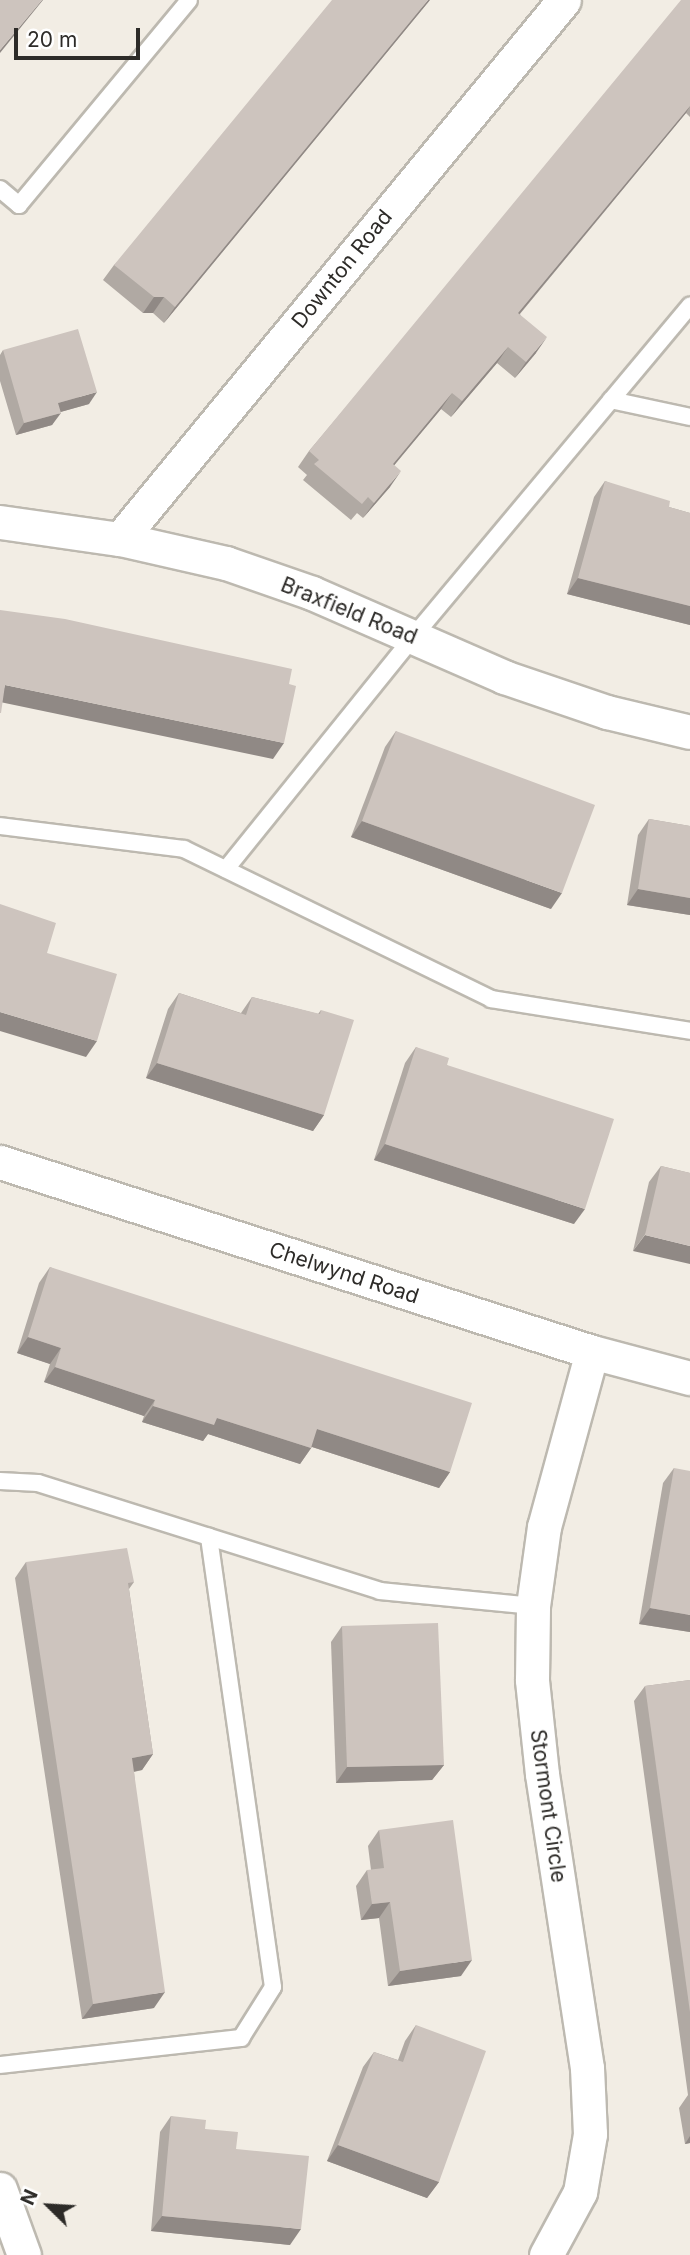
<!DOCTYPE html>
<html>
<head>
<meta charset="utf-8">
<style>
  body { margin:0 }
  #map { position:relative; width:690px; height:2255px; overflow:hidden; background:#f2ede4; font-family:Inter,sans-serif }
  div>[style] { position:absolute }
  .roads { filter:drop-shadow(2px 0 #bdb9b0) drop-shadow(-2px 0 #bdb9b0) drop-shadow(0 2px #bdb9b0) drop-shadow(0 -2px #bdb9b0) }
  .service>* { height:16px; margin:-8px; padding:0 8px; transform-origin:8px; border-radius:8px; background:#fff }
  .minor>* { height:33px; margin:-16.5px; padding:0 16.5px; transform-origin:16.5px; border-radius:16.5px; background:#fff }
  .wall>* { inset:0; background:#b0a9a3 }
  .shaded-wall>* { inset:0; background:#908985 }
  .building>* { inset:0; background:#cdc4be }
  span { translate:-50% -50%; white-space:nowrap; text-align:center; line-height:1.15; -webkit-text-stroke:6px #fff; paint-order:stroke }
  .street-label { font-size:21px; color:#2d2b28 }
  .north { position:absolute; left:14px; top:2171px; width:70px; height:70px; -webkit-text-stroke:5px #fff; paint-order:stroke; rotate:294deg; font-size:19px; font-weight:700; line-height:28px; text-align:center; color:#2d2b28 }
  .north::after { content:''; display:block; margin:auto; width:24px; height:32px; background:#2d2b28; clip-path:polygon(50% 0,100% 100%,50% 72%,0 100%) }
  .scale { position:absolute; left:14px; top:28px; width:126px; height:32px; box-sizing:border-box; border:4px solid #2d2b28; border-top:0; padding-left:9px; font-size:21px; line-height:24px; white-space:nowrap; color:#2d2b28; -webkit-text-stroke:5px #fff; paint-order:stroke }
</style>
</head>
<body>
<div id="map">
  <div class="roads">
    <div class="service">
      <i style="left:0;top:189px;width:25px;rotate:40deg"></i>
      <i style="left:19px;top:205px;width:266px;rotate:-50.3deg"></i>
      <i style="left:611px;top:400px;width:81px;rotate:12.1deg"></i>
      <i style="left:0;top:826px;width:185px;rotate:7.1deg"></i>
      <i style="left:184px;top:849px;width:342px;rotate:26deg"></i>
      <i style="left:491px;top:999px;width:202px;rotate:9.1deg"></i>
      <i style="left:226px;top:869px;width:298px;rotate:-51.1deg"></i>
      <i style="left:413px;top:637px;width:432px;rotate:-50.1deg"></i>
      <i style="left:0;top:1481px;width:38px;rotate:3deg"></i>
      <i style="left:38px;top:1483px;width:359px;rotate:17.5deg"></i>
      <i style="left:380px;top:1591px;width:154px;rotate:5.6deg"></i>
      <i style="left:0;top:2065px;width:243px;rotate:-6.4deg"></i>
      <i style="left:241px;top:2038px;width:60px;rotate:-57.9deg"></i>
      <i style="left:273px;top:1987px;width:455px;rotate:-98.1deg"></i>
    </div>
    <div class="minor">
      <i style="left:0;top:522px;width:121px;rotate:8.1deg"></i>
      <i style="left:120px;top:539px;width:109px;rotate:12.8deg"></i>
      <i style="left:226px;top:563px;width:91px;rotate:19.2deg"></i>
      <i style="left:312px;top:593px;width:210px;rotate:23.6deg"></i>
      <i style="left:504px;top:677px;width:109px;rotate:18.8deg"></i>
      <i style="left:607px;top:712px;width:85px;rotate:13.5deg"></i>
      <i style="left:120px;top:539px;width:698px;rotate:-50.52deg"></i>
      <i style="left:0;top:1162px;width:622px;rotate:17.79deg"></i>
      <i style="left:592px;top:1352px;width:101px;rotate:14.9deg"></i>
      <i style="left:0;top:2189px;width:70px;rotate:70deg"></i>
      <i style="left:546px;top:2255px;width:72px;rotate:-61.6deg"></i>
      <i style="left:580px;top:2192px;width:59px;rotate:-80.2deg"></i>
      <i style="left:590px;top:2134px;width:66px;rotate:-92.6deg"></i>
      <i style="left:587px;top:2068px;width:297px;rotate:-98.7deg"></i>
      <i style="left:542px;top:1774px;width:95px;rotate:-96.1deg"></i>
      <i style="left:532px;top:1680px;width:74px;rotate:-89.2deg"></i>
      <i style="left:533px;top:1606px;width:80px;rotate:-82.1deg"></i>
      <i style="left:544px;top:1527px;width:181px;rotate:-74.7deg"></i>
    </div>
  </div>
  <div class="wall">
    <i style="clip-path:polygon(430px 0,164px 323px,153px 313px,143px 313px,103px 280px,114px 265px)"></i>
    <i style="clip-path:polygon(690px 0,690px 117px,686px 113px,520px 314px,536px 353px,515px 378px,497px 363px,451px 417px,441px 409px,394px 465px,390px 487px,363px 518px,357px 513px,351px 520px,303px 480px,307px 475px,298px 467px,309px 451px)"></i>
    <i style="clip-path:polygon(3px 350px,89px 404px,60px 412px,52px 425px,16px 435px,0 381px,0 355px)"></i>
    <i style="clip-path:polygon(605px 481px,669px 507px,690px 513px,690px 625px,567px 594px,594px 497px)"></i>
    <i style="clip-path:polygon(396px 731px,551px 909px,351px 837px,385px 747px)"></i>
    <i style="clip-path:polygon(649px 819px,690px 826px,690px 915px,627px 905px,638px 835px)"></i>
    <i style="clip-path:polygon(179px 993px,241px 1013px,252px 997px,318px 1014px,321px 1010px,324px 1115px,313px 1131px,146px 1078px,168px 1009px)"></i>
    <i style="clip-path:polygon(416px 1047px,447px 1065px,574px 1224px,374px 1160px,405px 1063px)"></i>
    <i style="clip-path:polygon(661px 1166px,690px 1173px,633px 1251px,649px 1182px)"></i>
    <i style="clip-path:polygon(50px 1267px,450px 1472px,439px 1488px,312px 1447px,300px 1464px,208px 1434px,203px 1441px,142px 1422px,144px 1416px,44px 1382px,50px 1364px,17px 1353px,39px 1283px)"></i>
    <i style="clip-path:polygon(674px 1468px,690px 1632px,639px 1624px,663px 1483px)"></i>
    <i style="clip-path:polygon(26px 1562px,134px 1582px,129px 1589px,153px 1754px,142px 1770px,134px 1772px,154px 2008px,82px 2019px,15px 1578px)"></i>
    <i style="clip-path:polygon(342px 1626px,444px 1765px,432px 1780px,336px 1783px,331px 1642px)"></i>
    <i style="clip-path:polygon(690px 1680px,690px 2143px,685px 2144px,679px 2108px,688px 2095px,634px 1701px,645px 1686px)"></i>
    <i style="clip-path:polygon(379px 1830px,461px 1976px,388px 1986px,379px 1918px,361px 1920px,356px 1886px,367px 1870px,371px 1870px,368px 1846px)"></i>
    <i style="clip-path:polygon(416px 2025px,439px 2182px,427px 2198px,327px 2161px,363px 2067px,374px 2052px,398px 2060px,405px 2041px)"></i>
    <i style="clip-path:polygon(171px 2116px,205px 2129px,236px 2149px,290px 2245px,151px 2231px,160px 2132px)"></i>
  </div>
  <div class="shaded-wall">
    <i style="clip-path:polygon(42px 0,43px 0,0 53px,0 50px)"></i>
    <i style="clip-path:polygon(428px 0,430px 0,164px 323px,175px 307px)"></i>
    <i style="clip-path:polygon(690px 106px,686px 113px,507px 329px,518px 313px)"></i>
    <i style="clip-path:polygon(154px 297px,164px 297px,153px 313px,143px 313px)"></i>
    <i style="clip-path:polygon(547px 337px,536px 353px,515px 378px,526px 362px)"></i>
    <i style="clip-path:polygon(508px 347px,497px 363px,451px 417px,462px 401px)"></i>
    <i style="clip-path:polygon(97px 392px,89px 404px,50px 415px,58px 403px)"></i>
    <i style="clip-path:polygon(452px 393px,441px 409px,382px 480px,393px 464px)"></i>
    <i style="clip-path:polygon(61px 413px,52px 425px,16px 435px,24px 423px)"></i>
    <i style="clip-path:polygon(401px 471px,390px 487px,363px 518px,374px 503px)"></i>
    <i style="clip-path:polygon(578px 578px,690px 606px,690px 625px,567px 594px)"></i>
    <i style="clip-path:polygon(5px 685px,284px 743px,273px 759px,0 702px)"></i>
    <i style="clip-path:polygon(362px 821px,562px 893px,551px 909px,351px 837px)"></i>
    <i style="clip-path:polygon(638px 889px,690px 898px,690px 915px,627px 905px)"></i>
    <i style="clip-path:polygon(0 1012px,97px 1041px,86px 1057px,0 1031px)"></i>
    <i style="clip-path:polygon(157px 1063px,324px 1115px,313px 1131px,146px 1078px)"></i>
    <i style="clip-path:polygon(385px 1144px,585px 1209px,574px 1224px,374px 1160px)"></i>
    <i style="clip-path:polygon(645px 1235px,690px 1246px,690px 1264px,633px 1251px)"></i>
    <i style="clip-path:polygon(28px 1337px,61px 1348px,50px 1364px,17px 1353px)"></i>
    <i style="clip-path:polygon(55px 1367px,155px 1400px,144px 1416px,44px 1382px)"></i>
    <i style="clip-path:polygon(153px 1406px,217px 1418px,311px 1448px,300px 1464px,208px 1434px,203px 1441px,142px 1422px)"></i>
    <i style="clip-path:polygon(317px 1429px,450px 1472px,439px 1488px,306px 1445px)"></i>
    <i style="clip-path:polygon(650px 1608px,690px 1615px,690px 1632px,639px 1624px)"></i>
    <i style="clip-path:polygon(153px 1754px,142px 1770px,121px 1774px,132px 1758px)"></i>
    <i style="clip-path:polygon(444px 1765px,432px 1780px,336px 1783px,347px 1767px)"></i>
    <i style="clip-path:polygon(390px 1902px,379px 1918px,361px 1920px,372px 1904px)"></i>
    <i style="clip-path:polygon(472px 1960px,461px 1976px,388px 1986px,400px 1971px)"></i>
    <i style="clip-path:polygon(165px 1992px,154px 2008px,82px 2019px,93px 2004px)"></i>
    <i style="clip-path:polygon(690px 2136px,690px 2143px,685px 2144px)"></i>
    <i style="clip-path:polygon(338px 2145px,439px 2182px,427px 2198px,327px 2161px)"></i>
    <i style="clip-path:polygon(162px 2216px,301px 2229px,290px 2245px,151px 2231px)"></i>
  </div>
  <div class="building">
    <i style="clip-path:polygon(0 0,42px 0,0 50px)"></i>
    <i style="clip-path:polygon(332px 0,428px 0,175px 307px,164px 297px,154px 297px,114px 265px)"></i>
    <i style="clip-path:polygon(681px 0,690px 0,690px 106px,518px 313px,547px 337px,526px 362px,508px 347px,462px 401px,452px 393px,393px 464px,401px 471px,374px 503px,368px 497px,362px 504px,314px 464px,319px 460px,309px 451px)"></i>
    <i style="clip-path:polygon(78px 329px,97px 392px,58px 403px,61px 413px,24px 423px,3px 350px)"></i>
    <i style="clip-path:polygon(605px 481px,670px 501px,669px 507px,690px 513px,690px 606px,578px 578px)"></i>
    <i style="clip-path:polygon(0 610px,65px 619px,292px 669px,289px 684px,296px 686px,284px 743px,5px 685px,1px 713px,0 713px)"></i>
    <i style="clip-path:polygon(396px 731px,595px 805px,562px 893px,362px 821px)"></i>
    <i style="clip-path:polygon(649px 819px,690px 826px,690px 898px,638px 889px)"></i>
    <i style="clip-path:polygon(0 904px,56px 923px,47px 953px,117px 974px,97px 1041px,0 1012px)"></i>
    <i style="clip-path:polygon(179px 993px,246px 1015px,252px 997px,320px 1014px,321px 1010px,354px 1020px,324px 1115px,157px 1063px)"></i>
    <i style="clip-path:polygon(416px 1047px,449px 1058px,447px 1065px,614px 1119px,585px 1209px,385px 1144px)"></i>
    <i style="clip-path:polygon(661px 1166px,690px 1173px,690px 1246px,645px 1235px)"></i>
    <i style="clip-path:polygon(50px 1267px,472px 1403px,450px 1472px,317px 1429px,311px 1448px,217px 1418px,214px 1425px,153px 1406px,155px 1400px,55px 1367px,61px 1348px,28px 1337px)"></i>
    <i style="clip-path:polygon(674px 1468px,690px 1471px,690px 1615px,650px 1608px)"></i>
    <i style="clip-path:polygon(127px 1548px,134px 1582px,128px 1583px,153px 1754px,132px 1758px,165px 1992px,93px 2004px,26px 1562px)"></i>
    <i style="clip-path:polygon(438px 1623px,444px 1765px,347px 1767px,342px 1626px)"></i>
    <i style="clip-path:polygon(690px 1680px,690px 2012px,645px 1686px)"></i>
    <i style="clip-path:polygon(453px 1820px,472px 1960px,400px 1971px,390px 1902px,372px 1904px,367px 1870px,384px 1868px,379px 1830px)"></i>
    <i style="clip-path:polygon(416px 2025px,486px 2051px,439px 2182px,338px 2145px,374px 2052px,403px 2062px)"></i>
    <i style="clip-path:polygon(171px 2116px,206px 2120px,205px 2129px,238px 2132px,236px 2149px,309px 2156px,301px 2229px,162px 2216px)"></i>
  </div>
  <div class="street-label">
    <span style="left:342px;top:269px;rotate:-51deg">Downton Road</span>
    <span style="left:349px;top:611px;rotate:22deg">Braxfield Road</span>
    <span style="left:344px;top:1273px;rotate:18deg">Chelwynd Road</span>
    <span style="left:548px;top:1806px;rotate:82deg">Stormont Circle</span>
  </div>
  <div class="north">N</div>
  <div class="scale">20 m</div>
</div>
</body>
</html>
